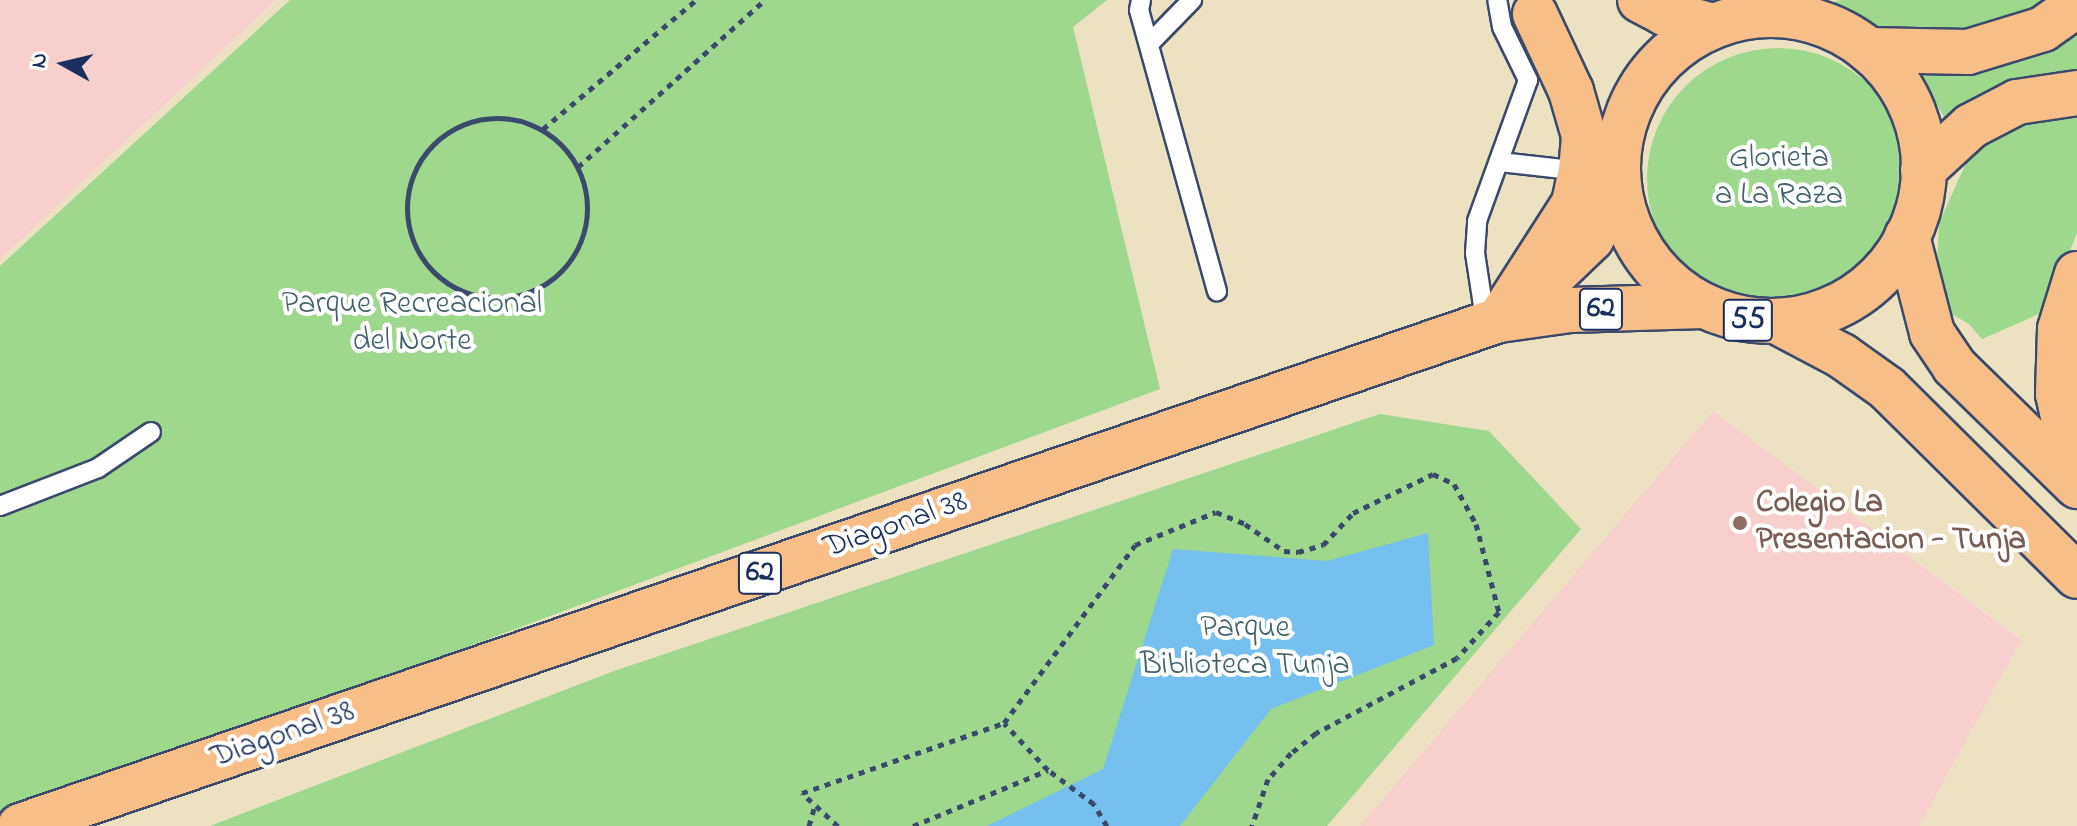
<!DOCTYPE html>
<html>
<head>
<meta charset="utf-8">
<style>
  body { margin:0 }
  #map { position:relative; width:2077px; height:826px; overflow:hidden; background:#ece2c1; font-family:"Indie Flower",sans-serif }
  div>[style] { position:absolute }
  .built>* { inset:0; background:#f7d0ce }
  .green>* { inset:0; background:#9dd88c }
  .round { border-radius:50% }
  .water>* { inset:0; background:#76c0ef }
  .path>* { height:5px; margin-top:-2.5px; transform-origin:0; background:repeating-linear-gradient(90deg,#3a4a6d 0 6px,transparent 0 12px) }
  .path>.ring { margin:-2.5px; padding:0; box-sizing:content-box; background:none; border:5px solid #3a4a6d; border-radius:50% }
  .roads { filter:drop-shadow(2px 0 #3a4a6d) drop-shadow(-2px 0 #3a4a6d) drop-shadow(0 2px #3a4a6d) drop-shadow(0 -2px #3a4a6d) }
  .service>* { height:18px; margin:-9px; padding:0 9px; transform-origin:9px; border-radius:9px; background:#fff }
  .primary>* { height:44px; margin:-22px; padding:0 22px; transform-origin:22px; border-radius:22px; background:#f7be88 }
  .primary>.ring { margin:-22px; padding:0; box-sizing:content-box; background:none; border:44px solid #f7be88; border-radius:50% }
  .dots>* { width:22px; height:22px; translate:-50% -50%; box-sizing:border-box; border:4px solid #fff; border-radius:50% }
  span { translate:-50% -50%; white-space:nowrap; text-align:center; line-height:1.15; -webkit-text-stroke:8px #fff; paint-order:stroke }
  .shield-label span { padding:2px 6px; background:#fff; border:2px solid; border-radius:6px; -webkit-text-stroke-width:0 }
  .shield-label { font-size:30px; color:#1b2f5e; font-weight:700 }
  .park-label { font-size:32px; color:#42626c }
  .education-label { font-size:32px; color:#785e54; font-weight:700 }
  .left { translate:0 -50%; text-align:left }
  .street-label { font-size:32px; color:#1b2f5e }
  .north { position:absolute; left:24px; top:24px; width:80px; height:80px; -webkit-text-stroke:6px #fff; paint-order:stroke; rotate:278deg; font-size:22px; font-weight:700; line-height:32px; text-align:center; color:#1b2f5e }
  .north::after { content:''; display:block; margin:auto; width:28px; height:36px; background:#1b2f5e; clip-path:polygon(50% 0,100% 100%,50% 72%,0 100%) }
</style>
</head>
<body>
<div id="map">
  <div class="built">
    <i style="clip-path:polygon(0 0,276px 0,0 259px)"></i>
    <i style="clip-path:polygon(1713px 411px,2021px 640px,1919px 826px,1360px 826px)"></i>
  </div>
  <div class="green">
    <i style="clip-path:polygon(290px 0,1107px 0,1073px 27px,1160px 389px,0 821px,0 266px)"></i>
    <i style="clip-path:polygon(1841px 0,2067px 0,1997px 36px,1877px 34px,1820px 5px)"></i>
    <i style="clip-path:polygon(2077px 28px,2077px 74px,2024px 79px,1947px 122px,1916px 71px)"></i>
    <i class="round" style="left:1647px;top:48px;width:262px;height:262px"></i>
    <i style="clip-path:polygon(2077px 110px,2077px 233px,2052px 296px,2039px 314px,1982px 339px,1969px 324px,1945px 310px,1936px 285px,1939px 223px,1971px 152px,2001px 126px)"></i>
    <i style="clip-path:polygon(1380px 414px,1489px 431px,1581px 529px,1327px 826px,210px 826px,614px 671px)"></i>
  </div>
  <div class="water">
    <i style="clip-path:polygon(1428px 533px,1434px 645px,1271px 709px,1180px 826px,987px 826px,1103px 769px,1173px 549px,1327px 561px)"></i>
  </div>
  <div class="path">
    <i class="ring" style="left:407px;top:118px;width:175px;height:175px"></i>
    <i style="left:543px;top:129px;width:200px;rotate:-40.1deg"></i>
    <i style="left:578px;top:167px;width:251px;rotate:-41.8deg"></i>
    <i style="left:809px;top:826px;width:22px;rotate:-74deg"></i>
    <i style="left:838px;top:826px;width:49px;rotate:-137.5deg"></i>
    <i style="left:802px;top:793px;width:214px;rotate:-19.1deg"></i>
    <i style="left:913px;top:826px;width:146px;rotate:-22.5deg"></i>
    <i style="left:1107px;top:826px;width:26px;rotate:-121deg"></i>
    <i style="left:1094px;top:804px;width:57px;rotate:-143.5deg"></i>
    <i style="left:1048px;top:770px;width:64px;rotate:-133.1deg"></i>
    <i style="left:1004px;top:723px;width:221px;rotate:-53.6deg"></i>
    <i style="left:1135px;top:545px;width:87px;rotate:-22.2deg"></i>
    <i style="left:1216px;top:512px;width:31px;rotate:22deg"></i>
    <i style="left:1245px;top:524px;width:47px;rotate:34.7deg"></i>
    <i style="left:1284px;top:551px;width:14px;rotate:4deg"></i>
    <i style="left:1298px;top:552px;width:26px;rotate:-16deg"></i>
    <i style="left:1323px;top:545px;width:44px;rotate:-46.8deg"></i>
    <i style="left:1353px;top:513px;width:89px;rotate:-26deg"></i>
    <i style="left:1433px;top:474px;width:23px;rotate:25deg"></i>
    <i style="left:1454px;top:484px;width:46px;rotate:61.2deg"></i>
    <i style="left:1476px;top:524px;width:91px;rotate:75.4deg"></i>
    <i style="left:1499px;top:612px;width:62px;rotate:132.4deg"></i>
    <i style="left:1457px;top:658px;width:160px;rotate:152deg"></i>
    <i style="left:1316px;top:733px;width:32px;rotate:141deg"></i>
    <i style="left:1291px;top:753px;width:35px;rotate:131deg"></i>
    <i style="left:1268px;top:779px;width:50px;rotate:108.8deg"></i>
  </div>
  <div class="roads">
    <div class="service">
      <i style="left:1141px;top:0;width:10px;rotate:101deg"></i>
      <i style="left:1139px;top:10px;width:292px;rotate:74.5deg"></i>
      <i style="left:1151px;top:42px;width:59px;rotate:-45.7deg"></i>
      <i style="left:1500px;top:162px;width:81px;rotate:6.4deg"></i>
      <i style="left:1486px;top:325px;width:73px;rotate:-98.7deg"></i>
      <i style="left:1475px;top:253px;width:32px;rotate:-86deg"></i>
      <i style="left:1477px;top:221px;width:150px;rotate:-70.1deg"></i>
      <i style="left:1528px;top:80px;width:59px;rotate:-116.1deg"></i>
      <i style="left:1502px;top:27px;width:27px;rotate:-100deg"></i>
      <i style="left:0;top:506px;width:105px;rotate:-21.2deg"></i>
      <i style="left:98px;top:468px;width:64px;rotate:-34.2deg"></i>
    </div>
    <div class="primary">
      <i style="left:1640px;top:0;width:27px;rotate:28deg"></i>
      <i style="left:1664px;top:13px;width:51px;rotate:14.9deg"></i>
      <i class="ring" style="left:1618px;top:15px;width:262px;height:262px"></i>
      <i style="left:1868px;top:50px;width:100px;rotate:1.1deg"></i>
      <i style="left:1968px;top:52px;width:78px;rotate:-17deg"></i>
      <i style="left:2043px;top:29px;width:42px;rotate:-35.2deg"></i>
      <i style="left:1923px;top:170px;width:65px;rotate:-42.5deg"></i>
      <i style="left:1971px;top:126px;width:52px;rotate:-27.6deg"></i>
      <i style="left:2017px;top:102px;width:61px;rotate:-8.5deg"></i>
      <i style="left:1907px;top:236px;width:100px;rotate:75.5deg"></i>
      <i style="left:1932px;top:333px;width:40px;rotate:56deg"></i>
      <i style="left:1954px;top:366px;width:172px;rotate:44.3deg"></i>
      <i style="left:2077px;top:274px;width:58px;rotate:107.2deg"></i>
      <i style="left:2060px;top:329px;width:65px;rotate:91.8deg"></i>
      <i style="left:2058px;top:394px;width:88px;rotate:77.5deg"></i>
      <i style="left:1537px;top:291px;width:76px;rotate:-43.9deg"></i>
      <i style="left:1592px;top:238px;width:60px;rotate:-63.4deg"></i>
      <i style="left:1499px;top:320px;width:139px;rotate:-57.3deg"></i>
      <i style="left:1574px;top:203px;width:33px;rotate:-78deg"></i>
      <i style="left:1581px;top:171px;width:35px;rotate:-85deg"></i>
      <i style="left:1584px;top:136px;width:47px;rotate:-106.1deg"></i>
      <i style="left:1571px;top:91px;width:85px;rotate:-115.1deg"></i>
      <i style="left:1776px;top:321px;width:75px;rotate:27.9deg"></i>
      <i style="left:1842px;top:356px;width:55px;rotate:35.4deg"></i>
      <i style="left:1887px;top:388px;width:267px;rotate:44.7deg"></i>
      <i style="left:20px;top:826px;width:1563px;rotate:-18.89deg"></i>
      <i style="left:1499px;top:320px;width:72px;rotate:-8deg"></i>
      <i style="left:1570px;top:310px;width:134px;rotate:-1.7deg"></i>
    </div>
  </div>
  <div class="dots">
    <i style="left:1740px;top:523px;background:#8d6e63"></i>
  </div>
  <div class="shield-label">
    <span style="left:1601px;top:309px">62</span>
    <span style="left:1748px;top:320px">55</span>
    <span style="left:760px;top:573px">62</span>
  </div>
  <div class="park-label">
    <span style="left:1779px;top:178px">Glorieta<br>a La Raza</span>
    <span style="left:412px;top:324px">Parque Recreacional<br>del Norte</span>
    <span style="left:1245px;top:648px">Parque<br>Biblioteca Tunja</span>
  </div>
  <div class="education-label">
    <span class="left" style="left:1756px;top:523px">Colegio La<br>Presentacion - Tunja</span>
  </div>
  <div class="street-label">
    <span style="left:896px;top:526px;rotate:-19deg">Diagonal 38</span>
    <span style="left:283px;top:736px;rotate:-19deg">Diagonal 38</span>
  </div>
  <div class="north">N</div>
</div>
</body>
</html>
